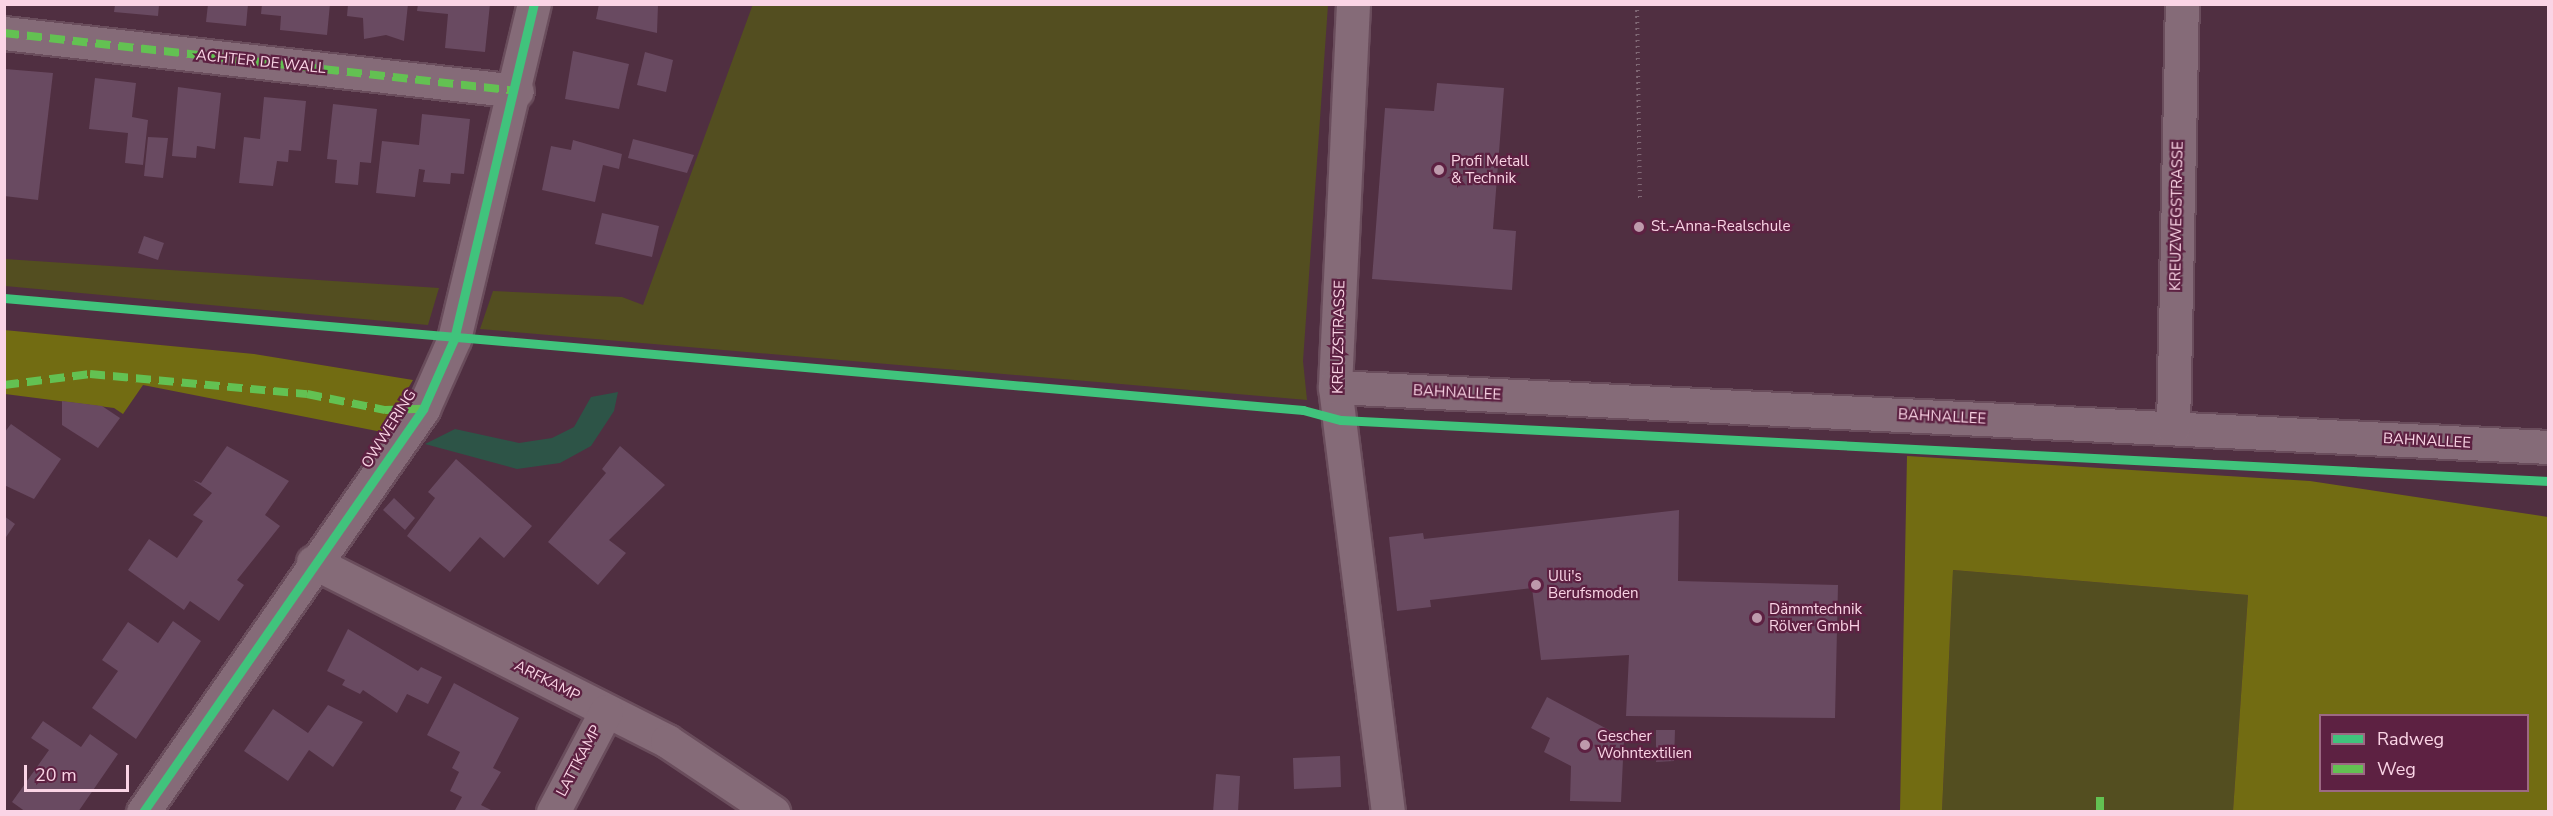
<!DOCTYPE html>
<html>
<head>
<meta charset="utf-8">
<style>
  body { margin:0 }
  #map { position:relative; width:2553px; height:816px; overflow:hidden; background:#502f41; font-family:"Nunito Sans",sans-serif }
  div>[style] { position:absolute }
  .green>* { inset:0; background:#534e20 }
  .forest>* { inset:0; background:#726c12 }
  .water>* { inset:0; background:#2d5447 }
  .building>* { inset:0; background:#694a61 }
  .path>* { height:4px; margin-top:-2px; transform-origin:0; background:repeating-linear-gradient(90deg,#806875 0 1.5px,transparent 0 6px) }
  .roads { filter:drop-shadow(2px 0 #6a4d5c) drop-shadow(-2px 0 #6a4d5c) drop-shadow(0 2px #6a4d5c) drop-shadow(0 -2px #6a4d5c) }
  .street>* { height:33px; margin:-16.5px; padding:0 16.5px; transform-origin:16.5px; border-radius:16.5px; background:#856b78 }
  .quiet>* { height:8px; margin-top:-4px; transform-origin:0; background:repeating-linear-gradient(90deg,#63c152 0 15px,transparent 0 23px) }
  .cycleway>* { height:9px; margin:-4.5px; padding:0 4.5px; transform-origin:4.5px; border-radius:4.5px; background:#40c37c }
  .dots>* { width:16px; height:16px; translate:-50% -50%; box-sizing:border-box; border:3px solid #5d2142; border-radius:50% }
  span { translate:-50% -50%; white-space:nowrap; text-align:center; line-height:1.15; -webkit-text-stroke:4.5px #5d2142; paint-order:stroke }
  .street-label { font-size:15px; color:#fad4e5 }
  .poi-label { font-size:15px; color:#fad4e5 }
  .left { translate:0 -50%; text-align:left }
  .frame { position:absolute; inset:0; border:6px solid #fad4e5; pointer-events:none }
  .legend { position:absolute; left:2319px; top:714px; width:210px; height:78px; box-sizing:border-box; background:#5d2142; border:2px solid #9c6983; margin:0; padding:8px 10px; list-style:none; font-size:18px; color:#fad4e5 }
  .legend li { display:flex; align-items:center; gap:12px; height:30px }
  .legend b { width:30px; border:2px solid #9c6983 }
  .scale { position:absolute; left:24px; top:765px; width:105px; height:27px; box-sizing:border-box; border:3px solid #fad4e5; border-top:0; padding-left:8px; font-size:18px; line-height:21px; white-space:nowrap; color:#fad4e5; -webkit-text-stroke:4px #5d2142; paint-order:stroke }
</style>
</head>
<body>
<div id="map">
  <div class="green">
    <i style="clip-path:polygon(753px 4px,1328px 5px,1303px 361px,1307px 400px,480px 329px,493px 291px,622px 297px,643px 305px)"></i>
    <i style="clip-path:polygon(5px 259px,439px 288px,428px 325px,5px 286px)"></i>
    <i style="clip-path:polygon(1953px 570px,2248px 595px,2233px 811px,1942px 812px)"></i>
  </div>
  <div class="forest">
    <i style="clip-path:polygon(4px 330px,254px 354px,413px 380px,382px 432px,143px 385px,123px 414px,114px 408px,5px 394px)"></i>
    <i style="clip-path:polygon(evenodd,1907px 456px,2310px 481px,2548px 517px,2548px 811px,2233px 811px,2248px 595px,1953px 570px,1942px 811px,1900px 811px,1907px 456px,2320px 716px,2528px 716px,2528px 790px,2320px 790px,2320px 716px)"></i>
  </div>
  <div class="water">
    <i style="clip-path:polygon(618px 392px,614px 411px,591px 446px,560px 463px,517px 469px,425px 444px,455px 429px,519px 443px,552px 438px,574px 427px,591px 397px)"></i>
  </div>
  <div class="building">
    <i style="clip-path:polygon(208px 4px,248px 4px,246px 26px,206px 22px)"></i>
    <i style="clip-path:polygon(262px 4px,330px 4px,327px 35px,280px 30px,281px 16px,261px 14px)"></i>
    <i style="clip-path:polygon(348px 4px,408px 4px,404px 41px,386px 35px,364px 39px,363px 18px,347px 16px)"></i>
    <i style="clip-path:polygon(418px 4px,490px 4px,485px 52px,445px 48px,448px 14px,417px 11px)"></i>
    <i style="clip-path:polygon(599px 4px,658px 4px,657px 33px,596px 19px)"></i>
    <i style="clip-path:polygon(115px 5px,159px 5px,158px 16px,114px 12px)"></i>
    <i style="clip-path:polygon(573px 51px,629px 64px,619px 109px,565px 99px)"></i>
    <i style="clip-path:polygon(645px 52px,673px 60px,666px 92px,637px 85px)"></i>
    <i style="clip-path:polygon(5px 69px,53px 73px,38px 200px,4px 196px)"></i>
    <i style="clip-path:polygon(95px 78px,136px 83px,132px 117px,148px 120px,143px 165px,125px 163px,128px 133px,89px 129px)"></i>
    <i style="clip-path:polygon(1437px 83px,1504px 88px,1493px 229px,1516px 231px,1512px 290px,1372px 279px,1385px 108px,1434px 111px)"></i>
    <i style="clip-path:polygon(178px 87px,221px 93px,215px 149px,197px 146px,196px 158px,172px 156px)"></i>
    <i style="clip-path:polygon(264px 97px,306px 101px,301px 151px,289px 150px,288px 162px,277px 161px,273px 186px,239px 183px,244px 137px,260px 139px)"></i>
    <i style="clip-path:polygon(333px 104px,377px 109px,371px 163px,360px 162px,358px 185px,335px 183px,337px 160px,327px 159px)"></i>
    <i style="clip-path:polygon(422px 114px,470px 119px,464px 174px,451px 173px,450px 184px,423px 182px,425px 170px,419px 169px,415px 197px,376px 193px,382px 141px,419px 145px)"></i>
    <i style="clip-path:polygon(148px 137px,168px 138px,163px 178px,144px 176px)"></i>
    <i style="clip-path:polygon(633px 139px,694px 155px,687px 173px,628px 158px)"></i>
    <i style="clip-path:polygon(573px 140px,622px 154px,619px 169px,603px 165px,595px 202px,542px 190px,551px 146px,571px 150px)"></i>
    <i style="clip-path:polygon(602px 213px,659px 226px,652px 257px,595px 244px)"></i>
    <i style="clip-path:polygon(144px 236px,164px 243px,158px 260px,138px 253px)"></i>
    <i style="clip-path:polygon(62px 401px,102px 406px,120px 418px,98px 448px,62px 425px)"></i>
    <i style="clip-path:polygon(11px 424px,61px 459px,34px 499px,4px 485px,4px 433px)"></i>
    <i style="clip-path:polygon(227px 446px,289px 481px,265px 515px,280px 526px,237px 580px,244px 585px,219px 621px,190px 601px,184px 610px,128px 570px,149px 539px,177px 558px,203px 521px,193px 515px,212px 493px,193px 480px,201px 483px)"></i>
    <i style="clip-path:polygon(620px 446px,665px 485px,609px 540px,626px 553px,598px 585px,548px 542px,606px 473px,602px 469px)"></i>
    <i style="clip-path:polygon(456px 459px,532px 526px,504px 558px,480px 537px,450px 572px,407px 536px,435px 498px,428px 492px)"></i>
    <i style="clip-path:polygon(394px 498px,415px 518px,405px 530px,383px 510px)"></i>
    <i style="clip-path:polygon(1679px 510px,1678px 581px,1838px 585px,1835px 718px,1626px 716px,1629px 655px,1541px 660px,1532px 588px,1430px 600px,1431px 607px,1397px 611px,1389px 537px,1423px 533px,1424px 539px)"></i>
    <i style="clip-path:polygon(4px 516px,15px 524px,4px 540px)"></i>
    <i style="clip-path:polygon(173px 621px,201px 641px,136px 739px,92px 708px,118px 671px,102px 660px,128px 622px,158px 643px)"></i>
    <i style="clip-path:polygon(348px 629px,418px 671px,421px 667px,442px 677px,428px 704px,407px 694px,397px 713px,363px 690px,360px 694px,342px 685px,345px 680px,327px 671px)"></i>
    <i style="clip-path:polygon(454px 683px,519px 718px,493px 768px,501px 772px,481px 805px,495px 812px,454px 812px,462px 797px,450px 791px,459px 772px,452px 768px,460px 752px,427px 735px)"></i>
    <i style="clip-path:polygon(1547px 697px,1624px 738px,1621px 802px,1570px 801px,1571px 766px,1544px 752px,1550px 738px,1531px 728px)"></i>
    <i style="clip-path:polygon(328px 705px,363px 722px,333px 767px,309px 750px,288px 781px,244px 751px,273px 709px,308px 733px)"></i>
    <i style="clip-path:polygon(43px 721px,81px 747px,90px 734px,118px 754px,78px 812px,26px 812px,12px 802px,49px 750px,31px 738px)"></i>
    <i style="clip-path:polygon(1656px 730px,1675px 730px,1674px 761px,1656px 762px)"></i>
    <i style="clip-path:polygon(1340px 756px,1341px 787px,1294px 789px,1293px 758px)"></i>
    <i style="clip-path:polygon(1216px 774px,1240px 776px,1238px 812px,1213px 812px)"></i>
  </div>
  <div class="path">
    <i style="left:1637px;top:4px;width:198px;rotate:89.1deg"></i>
  </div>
  <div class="roads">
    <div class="street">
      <i style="left:1353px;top:4px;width:383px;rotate:92.7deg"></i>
      <i style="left:1335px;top:387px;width:428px;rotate:82.9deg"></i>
      <i style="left:4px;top:33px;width:516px;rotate:6.45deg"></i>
      <i style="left:1335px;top:387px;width:1214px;rotate:2.83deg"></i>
      <i style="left:2173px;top:428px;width:424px;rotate:-88.8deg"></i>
      <i style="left:313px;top:562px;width:397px;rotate:26.8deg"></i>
      <i style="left:667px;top:741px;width:128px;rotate:33.8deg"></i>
      <i style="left:143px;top:812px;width:491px;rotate:-55.2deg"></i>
      <i style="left:423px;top:409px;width:77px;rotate:-66.1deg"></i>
      <i style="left:454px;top:339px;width:344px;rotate:-76.6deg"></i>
      <i style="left:553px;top:812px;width:114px;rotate:-62.3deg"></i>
    </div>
  </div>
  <div class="quiet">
    <i style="left:4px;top:33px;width:516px;rotate:6.45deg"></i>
    <i style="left:4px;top:385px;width:87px;rotate:-7.3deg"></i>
    <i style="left:90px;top:374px;width:218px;rotate:5.3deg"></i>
    <i style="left:307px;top:394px;width:80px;rotate:11.6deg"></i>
    <i style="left:385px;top:410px;width:38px;rotate:-2deg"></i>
    <i style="left:2100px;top:812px;width:16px;rotate:-90deg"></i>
  </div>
  <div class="cycleway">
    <i style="left:4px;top:298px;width:1304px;rotate:4.93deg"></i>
    <i style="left:1303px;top:410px;width:39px;rotate:15deg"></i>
    <i style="left:1341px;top:420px;width:1209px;rotate:2.89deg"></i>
    <i style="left:143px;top:812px;width:491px;rotate:-55.2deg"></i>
    <i style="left:423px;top:409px;width:77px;rotate:-66.1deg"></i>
    <i style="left:454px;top:339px;width:344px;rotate:-76.6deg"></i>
  </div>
  <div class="dots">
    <i style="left:1439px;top:170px;background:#be9aac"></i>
    <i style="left:1639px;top:227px;background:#be9aac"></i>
    <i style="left:1536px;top:585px;background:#be9aac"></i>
    <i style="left:1757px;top:618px;background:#be9aac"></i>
    <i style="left:1585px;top:745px;background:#be9aac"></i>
  </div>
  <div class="street-label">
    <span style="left:261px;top:62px;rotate:6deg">ACHTER DE WALL</span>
    <span style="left:2177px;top:216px;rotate:-89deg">KREUZWEGSTRASSE</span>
    <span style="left:1339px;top:337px;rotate:-89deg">KREUZSTRASSE</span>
    <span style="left:1457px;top:393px;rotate:3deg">BAHNALLEE</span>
    <span style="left:1942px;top:417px;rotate:3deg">BAHNALLEE</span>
    <span style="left:389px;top:429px;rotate:-58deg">OWWERING</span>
    <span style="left:2427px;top:441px;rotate:3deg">BAHNALLEE</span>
    <span style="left:547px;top:681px;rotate:27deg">ARFKAMP</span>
    <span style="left:579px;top:761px;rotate:-62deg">LATTKAMP</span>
  </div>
  <div class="poi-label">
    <span class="left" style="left:1451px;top:170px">Profi Metall<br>&amp; Technik</span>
    <span class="left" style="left:1651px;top:227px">St.-Anna-Realschule</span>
    <span class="left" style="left:1548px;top:585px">Ulli's<br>Berufsmoden</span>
    <span class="left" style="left:1769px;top:618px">Dämmtechnik<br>Rölver GmbH</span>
    <span class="left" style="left:1597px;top:745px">Gescher<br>Wohntextilien</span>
  </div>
  <div class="frame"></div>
  <ul class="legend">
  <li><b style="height:8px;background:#40c37c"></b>Radweg</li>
  <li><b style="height:8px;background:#63c152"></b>Weg</li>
  </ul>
  <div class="scale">20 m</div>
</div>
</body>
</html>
